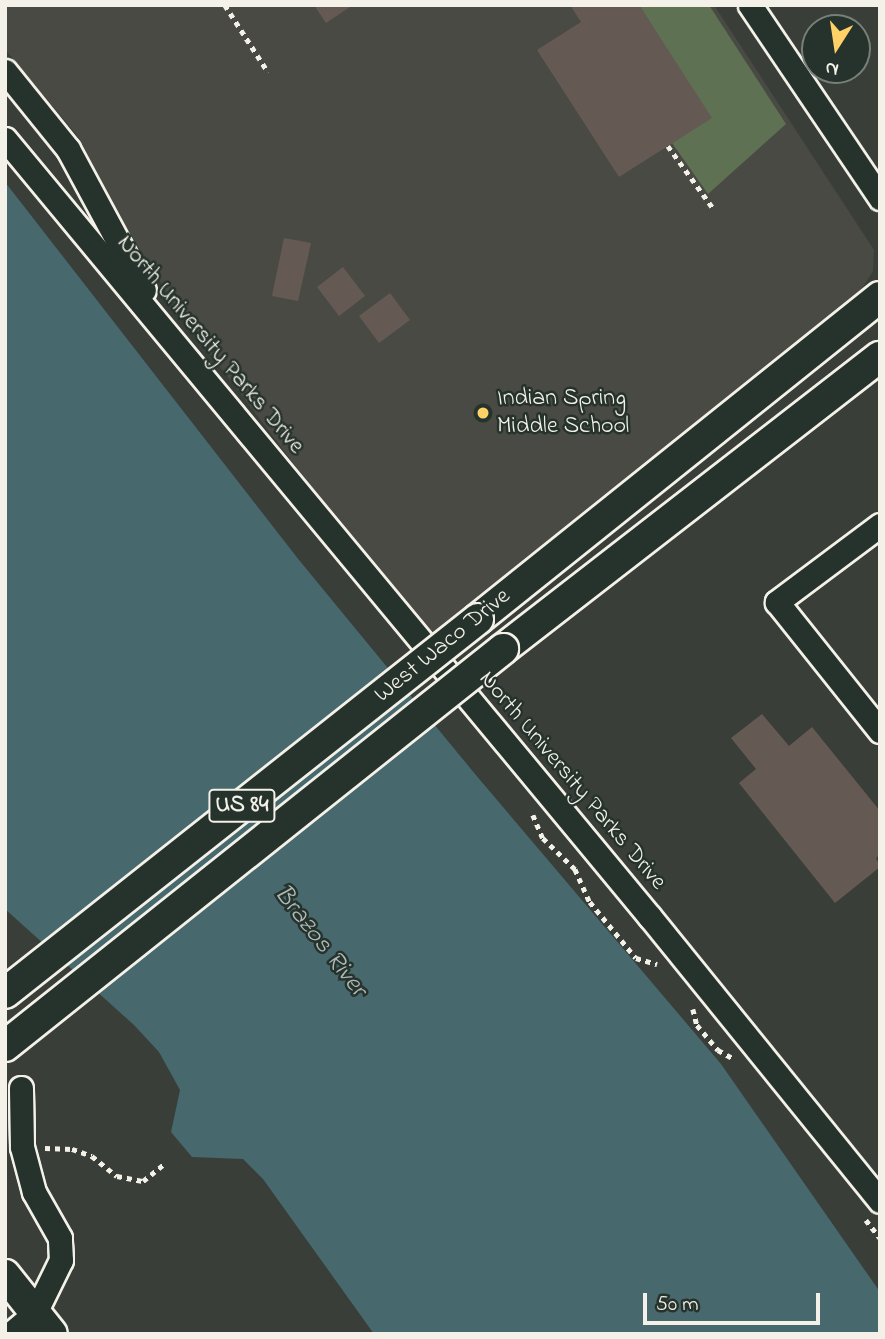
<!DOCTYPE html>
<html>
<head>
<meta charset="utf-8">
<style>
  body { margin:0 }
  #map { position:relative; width:885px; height:1339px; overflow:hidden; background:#393f38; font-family:"Indie Flower",sans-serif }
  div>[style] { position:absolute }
  .built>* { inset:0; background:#494a43 }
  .green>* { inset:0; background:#5f7153 }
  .water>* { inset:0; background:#47686d }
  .building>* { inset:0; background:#655a53 }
  .path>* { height:4.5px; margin-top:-2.25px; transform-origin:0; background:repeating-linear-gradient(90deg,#f4f1e8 0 5px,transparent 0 10px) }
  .roads { filter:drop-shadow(2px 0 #f4f1e8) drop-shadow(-2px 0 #f4f1e8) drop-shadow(0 2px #f4f1e8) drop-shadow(0 -2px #f4f1e8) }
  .minor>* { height:23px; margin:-11.5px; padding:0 11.5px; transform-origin:11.5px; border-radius:11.5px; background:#26332d }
  .major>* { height:30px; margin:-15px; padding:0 15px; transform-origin:15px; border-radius:15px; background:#26332d }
  .bridges { filter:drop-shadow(2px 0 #f4f1e8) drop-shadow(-2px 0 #f4f1e8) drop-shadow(0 2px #f4f1e8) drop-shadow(0 -2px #f4f1e8) }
  .major-bridge>* { height:30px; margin:-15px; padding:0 15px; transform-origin:15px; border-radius:15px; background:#26332d }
  .dots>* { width:19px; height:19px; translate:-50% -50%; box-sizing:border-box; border:4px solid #26332d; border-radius:50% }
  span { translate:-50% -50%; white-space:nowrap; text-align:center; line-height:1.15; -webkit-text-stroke:5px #26332d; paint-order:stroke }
  .shield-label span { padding:2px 5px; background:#26332d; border:2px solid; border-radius:5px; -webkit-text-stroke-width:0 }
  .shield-label { font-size:23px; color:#f4f1e8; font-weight:700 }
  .street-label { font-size:24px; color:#f4f1e8 }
  .poi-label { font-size:24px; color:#f4f1e8 }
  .left { translate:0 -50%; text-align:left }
  .water-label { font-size:26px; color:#afbab7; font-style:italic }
  .frame { position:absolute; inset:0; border:7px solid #f4f1e8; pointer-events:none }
  .north { position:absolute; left:801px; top:14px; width:70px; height:70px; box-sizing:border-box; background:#26332d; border:2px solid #787f78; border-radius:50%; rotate:192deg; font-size:19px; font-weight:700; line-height:28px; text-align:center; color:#f4f1e8 }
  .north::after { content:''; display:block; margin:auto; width:24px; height:32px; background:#ffd166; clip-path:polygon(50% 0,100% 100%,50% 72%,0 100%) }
  .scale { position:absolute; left:643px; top:1293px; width:177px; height:32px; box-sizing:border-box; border:4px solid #f4f1e8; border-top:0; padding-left:9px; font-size:21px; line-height:24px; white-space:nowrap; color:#f4f1e8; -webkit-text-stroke:5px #26332d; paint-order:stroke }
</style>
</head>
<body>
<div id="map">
  <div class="built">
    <i style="clip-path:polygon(5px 5px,714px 5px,874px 250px,873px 271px,861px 290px,430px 643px,186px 322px,127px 229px,76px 134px,5px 49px)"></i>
  </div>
  <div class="green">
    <i style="clip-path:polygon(639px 5px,709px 5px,786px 124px,708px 194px,672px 143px,711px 118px)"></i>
  </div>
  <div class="water">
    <i style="clip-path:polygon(5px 182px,299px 560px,475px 774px,721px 1064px,880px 1292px,880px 1334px,374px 1334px,263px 1179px,243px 1159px,192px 1157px,171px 1132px,180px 1090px,159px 1052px,134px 1025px,5px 909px)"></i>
  </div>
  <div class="building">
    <i style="clip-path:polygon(314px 5px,353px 5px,326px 23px)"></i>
    <i style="clip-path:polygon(570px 5px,639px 5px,712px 118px,619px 177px,537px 50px,581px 22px)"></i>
    <i style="clip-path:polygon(284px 238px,311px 243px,298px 301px,272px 296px)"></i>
    <i style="clip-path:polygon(343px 267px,365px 296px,339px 316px,317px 287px)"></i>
    <i style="clip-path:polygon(390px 293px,410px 320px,379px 343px,359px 316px)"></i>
    <i style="clip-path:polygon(762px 714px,789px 746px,812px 727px,880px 811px,880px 854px,876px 858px,880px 867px,835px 903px,739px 783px,756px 769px,731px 738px)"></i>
  </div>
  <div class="path">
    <i style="left:225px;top:5px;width:80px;rotate:57.3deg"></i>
    <i style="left:668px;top:146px;width:77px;rotate:54deg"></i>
    <i style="left:533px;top:815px;width:25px;rotate:67deg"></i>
    <i style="left:543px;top:838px;width:45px;rotate:44.1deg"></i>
    <i style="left:575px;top:869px;width:36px;rotate:66deg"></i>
    <i style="left:590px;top:902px;width:72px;rotate:50.6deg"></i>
    <i style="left:636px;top:958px;width:22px;rotate:16deg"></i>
    <i style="left:693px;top:1009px;width:16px;rotate:76deg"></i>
    <i style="left:697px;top:1025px;width:33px;rotate:50deg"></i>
    <i style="left:718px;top:1050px;width:18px;rotate:29deg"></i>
    <i style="left:45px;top:1148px;width:27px;rotate:2deg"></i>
    <i style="left:72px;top:1149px;width:21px;rotate:19deg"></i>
    <i style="left:92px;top:1156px;width:32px;rotate:39deg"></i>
    <i style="left:117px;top:1176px;width:26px;rotate:11deg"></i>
    <i style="left:143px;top:1181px;width:26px;rotate:-39deg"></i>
    <i style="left:866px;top:1220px;width:23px;rotate:52deg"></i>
  </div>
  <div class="roads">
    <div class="minor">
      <i style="left:750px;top:5px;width:233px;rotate:56deg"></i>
      <i style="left:5px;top:71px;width:100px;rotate:51.1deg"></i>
      <i style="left:68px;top:149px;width:160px;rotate:61.7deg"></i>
      <i style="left:5px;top:139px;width:1011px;rotate:50.34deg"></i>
      <i style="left:650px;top:917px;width:365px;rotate:51deg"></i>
      <i style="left:880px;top:525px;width:129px;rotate:143.2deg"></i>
      <i style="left:777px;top:602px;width:165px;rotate:51.4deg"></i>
      <i style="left:10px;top:1334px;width:33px;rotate:-40deg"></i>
      <i style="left:35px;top:1313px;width:59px;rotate:-63.9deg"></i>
      <i style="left:61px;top:1260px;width:22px;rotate:-93deg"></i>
      <i style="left:60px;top:1238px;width:53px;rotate:-119.5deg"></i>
      <i style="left:34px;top:1192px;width:47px;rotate:-104.9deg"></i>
      <i style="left:22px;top:1147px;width:59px;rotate:-91deg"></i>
    </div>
    <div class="major">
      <i style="left:478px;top:619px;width:515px;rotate:-38.69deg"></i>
      <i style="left:503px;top:649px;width:477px;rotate:-37.8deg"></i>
      <i style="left:5px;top:1275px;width:75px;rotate:51.5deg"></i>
    </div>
  </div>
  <div class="bridges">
    <div class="major-bridge">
      <i style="left:5px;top:993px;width:603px;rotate:-38.33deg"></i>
      <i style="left:5px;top:1046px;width:637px;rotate:-38.56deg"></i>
    </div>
  </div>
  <div class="dots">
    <i style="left:483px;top:413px;background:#ffd166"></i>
  </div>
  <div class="shield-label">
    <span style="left:242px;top:806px">US 84</span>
  </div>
  <div class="street-label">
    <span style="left:210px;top:345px;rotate:50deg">North University Parks Drive</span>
    <span style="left:443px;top:646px;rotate:-39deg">West Waco Drive</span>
    <span style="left:572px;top:781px;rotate:50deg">North University Parks Drive</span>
  </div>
  <div class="poi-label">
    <span class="left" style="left:497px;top:413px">Indian Spring<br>Middle School</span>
  </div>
  <div class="water-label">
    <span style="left:319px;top:942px;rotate:52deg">Brazos River</span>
  </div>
  <div class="frame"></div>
  <div class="north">N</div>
  <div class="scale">50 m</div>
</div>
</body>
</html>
